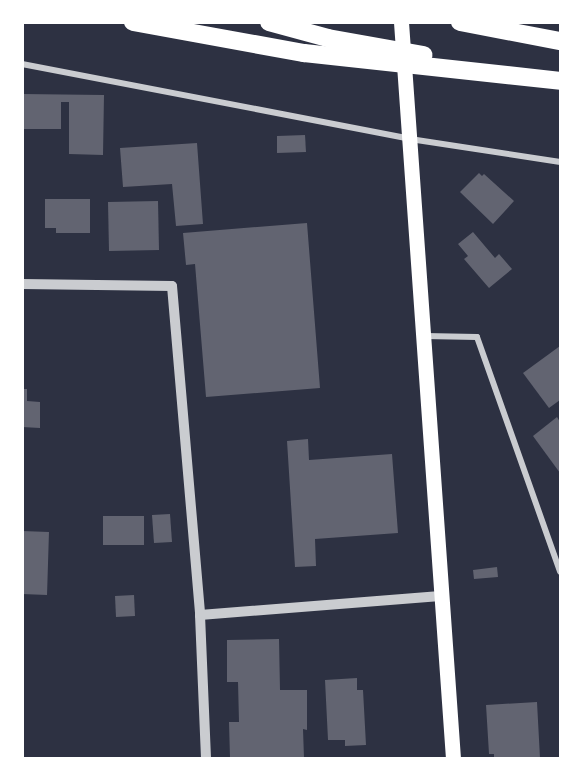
<!DOCTYPE html>
<html>
<head>
<meta charset="utf-8">
<style>
  body { margin:0 }
  #map { position:relative; width:583px; height:781px; overflow:hidden; background:#2d3142; font-family:Literata,serif }
  div>[style] { position:absolute }
  .building>* { inset:0; background:#626471 }
  .minor>* { height:6px; margin:-3px; padding:0 3px; transform-origin:3px; border-radius:3px; background:#caccd0 }
  .tertiary>* { height:10px; margin:-5px; padding:0 5px; transform-origin:5px; border-radius:5px; background:#caccd0 }
  .primary>* { height:15px; margin:-7.5px; padding:0 7.5px; transform-origin:7.5px; border-radius:7.5px; background:#fff }
  .motorway>* { height:18px; margin:-9px; padding:0 9px; transform-origin:9px; border-radius:9px; background:#fff }
  span { translate:-50% -50%; white-space:nowrap; text-align:center; line-height:1.15; -webkit-text-stroke:5px #fff; paint-order:stroke }
  .frame { position:absolute; inset:0; border:24px solid #fff; pointer-events:none }
</style>
</head>
<body>
<div id="map">
  <div class="building">
    <i style="clip-path:polygon(22px 94px,104px 95px,103px 155px,69px 154px,69px 102px,61px 102px,61px 129px,22px 129px)"></i>
    <i style="clip-path:polygon(305px 135px,306px 152px,277px 153px,277px 136px)"></i>
    <i style="clip-path:polygon(197px 143px,203px 224px,176px 226px,172px 184px,123px 187px,120px 148px)"></i>
    <i style="clip-path:polygon(479px 173px,482px 176px,484px 174px,514px 201px,493px 224px,460px 192px)"></i>
    <i style="clip-path:polygon(45px 199px,90px 199px,90px 233px,56px 233px,56px 228px,45px 228px)"></i>
    <i style="clip-path:polygon(158px 201px,159px 250px,109px 251px,108px 202px)"></i>
    <i style="clip-path:polygon(307px 223px,320px 388px,206px 397px,195px 264px,186px 265px,183px 233px)"></i>
    <i style="clip-path:polygon(473px 232px,495px 258px,499px 254px,512px 269px,489px 288px,464px 259px,468px 256px,458px 244px)"></i>
    <i style="clip-path:polygon(560px 346px,560px 400px,549px 408px,523px 373px)"></i>
    <i style="clip-path:polygon(22px 389px,27px 389px,27px 401px,40px 402px,40px 428px,22px 427px)"></i>
    <i style="clip-path:polygon(557px 417px,560px 422px,560px 473px,533px 436px)"></i>
    <i style="clip-path:polygon(308px 439px,309px 460px,392px 454px,398px 533px,315px 539px,316px 566px,295px 567px,287px 441px)"></i>
    <i style="clip-path:polygon(170px 514px,172px 542px,154px 543px,152px 515px)"></i>
    <i style="clip-path:polygon(103px 516px,144px 516px,144px 545px,103px 545px)"></i>
    <i style="clip-path:polygon(22px 531px,49px 532px,47px 595px,22px 594px)"></i>
    <i style="clip-path:polygon(497px 567px,498px 577px,474px 579px,473px 570px)"></i>
    <i style="clip-path:polygon(134px 595px,135px 616px,116px 617px,115px 596px)"></i>
    <i style="clip-path:polygon(279px 639px,280px 690px,307px 690px,307px 730px,303px 729px,304px 758px,230px 758px,229px 722px,239px 722px,238px 682px,227px 682px,227px 640px)"></i>
    <i style="clip-path:polygon(357px 678px,357px 690px,363px 690px,366px 745px,345px 746px,345px 740px,328px 740px,325px 680px)"></i>
    <i style="clip-path:polygon(537px 702px,540px 758px,494px 758px,494px 754px,489px 754px,486px 705px)"></i>
  </div>
  <div class="minor">
    <i style="left:22px;top:64px;width:395px;rotate:10.9deg"></i>
    <i style="left:410px;top:139px;width:152px;rotate:8.7deg"></i>
    <i style="left:425px;top:336px;width:52px;rotate:1.1deg"></i>
    <i style="left:477px;top:337px;width:249px;rotate:70.5deg"></i>
  </div>
  <div class="tertiary">
    <i style="left:22px;top:284px;width:150px;rotate:0.8deg"></i>
    <i style="left:172px;top:286px;width:330px;rotate:85.1deg"></i>
    <i style="left:200px;top:615px;width:143px;rotate:87.6deg"></i>
    <i style="left:200px;top:615px;width:241px;rotate:-4.5deg"></i>
  </div>
  <div class="primary">
    <i style="left:401px;top:22px;width:738px;rotate:85.96deg"></i>
  </div>
  <div class="motorway">
    <i style="left:133px;top:22px;width:174px;rotate:10.3deg"></i>
    <i style="left:304px;top:53px;width:258px;rotate:6.2deg"></i>
    <i style="left:269px;top:22px;width:61px;rotate:15.2deg"></i>
    <i style="left:328px;top:38px;width:97px;rotate:10.1deg"></i>
    <i style="left:460px;top:22px;width:102px;rotate:10.8deg"></i>
  </div>
  <div class="frame"></div>
</div>
</body>
</html>
